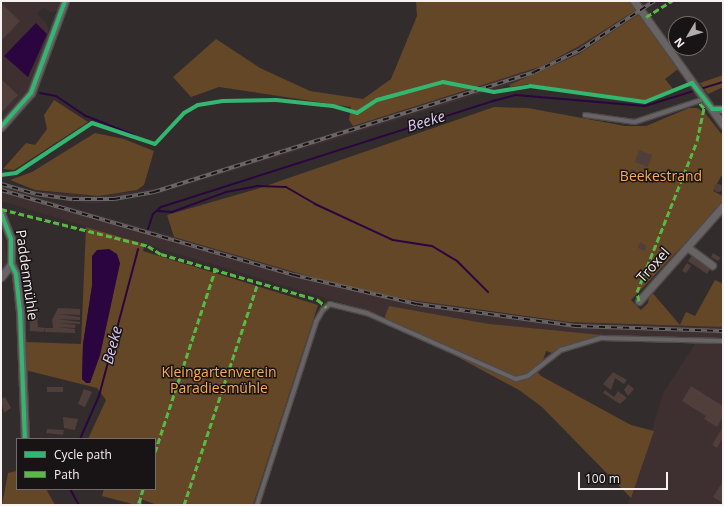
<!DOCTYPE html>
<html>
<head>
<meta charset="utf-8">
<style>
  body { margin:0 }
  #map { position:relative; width:724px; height:506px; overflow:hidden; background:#322c2d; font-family:"Open Sans",sans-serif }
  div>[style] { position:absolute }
  .built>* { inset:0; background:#3e2f31 }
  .green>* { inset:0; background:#644727 }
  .water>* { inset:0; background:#2b0540 }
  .stream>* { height:2px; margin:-1px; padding:0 1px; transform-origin:1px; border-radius:1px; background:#2b0540 }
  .building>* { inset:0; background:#503e3a }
  .round { border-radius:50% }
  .roads { filter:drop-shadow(1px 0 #4e4a4a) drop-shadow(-1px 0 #4e4a4a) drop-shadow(0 1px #4e4a4a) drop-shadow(0 -1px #4e4a4a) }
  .service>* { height:3.5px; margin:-1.75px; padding:0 1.75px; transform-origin:1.75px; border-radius:1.75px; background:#686364 }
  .minor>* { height:7px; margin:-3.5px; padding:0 3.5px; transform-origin:3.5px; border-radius:3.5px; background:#686364 }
  .rail>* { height:3.5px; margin-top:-1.75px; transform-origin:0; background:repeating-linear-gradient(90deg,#181415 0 6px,#6a6666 0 12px); box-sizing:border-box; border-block:1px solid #6a6666 }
  .quiet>* { height:3px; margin-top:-1.5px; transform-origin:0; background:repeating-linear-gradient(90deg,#58b947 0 6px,transparent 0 9px) }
  .cycleway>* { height:4px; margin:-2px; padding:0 2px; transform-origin:2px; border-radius:2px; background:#33b770 }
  span { translate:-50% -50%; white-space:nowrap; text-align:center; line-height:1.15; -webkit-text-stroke:3px #181415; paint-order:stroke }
  .park-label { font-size:14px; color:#fcac50 }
  .street-label { font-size:14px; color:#f8f1f2 }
  .water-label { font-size:15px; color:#decbf2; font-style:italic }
  .frame { position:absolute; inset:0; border:2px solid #f8f1f2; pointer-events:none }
  .legend { position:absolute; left:16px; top:438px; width:140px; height:52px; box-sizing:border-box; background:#181415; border:1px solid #726c6d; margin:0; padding:5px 7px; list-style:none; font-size:12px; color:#f8f1f2 }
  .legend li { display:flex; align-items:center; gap:8px; height:20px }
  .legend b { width:20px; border:1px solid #726c6d }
  .north { position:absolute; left:668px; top:16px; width:40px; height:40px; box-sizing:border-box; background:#181415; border:1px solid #726c6d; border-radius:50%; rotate:232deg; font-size:11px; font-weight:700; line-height:16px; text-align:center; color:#f8f1f2 }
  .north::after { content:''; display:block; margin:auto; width:14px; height:18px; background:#b3acad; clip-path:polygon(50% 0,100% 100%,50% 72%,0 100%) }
  .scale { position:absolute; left:578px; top:472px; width:90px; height:18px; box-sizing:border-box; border:2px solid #f8f1f2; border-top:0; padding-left:5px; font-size:12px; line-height:14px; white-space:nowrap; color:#f8f1f2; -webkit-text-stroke:3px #181415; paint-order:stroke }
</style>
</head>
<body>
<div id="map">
  <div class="built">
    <i style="clip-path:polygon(1px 1px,62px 1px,58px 11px,50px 12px,43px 7px,37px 14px,46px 22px,50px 36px,30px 87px,1px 121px)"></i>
    <i style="clip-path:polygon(649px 1px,658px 1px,579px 54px,509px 85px,161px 193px,94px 204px,36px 197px,355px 289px,496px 313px,569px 322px,723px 327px,723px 337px,624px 337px,557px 332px,489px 324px,389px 306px,385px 316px,1px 201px,1px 182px,33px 191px,99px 196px,159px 188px,542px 66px,579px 46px)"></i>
    <i style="clip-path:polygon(1px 224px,8px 261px,1px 272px)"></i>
    <i style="clip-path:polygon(695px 344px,723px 344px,723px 505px,627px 505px,640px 473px,663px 393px)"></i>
  </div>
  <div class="green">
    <i style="clip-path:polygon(416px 1px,629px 1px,636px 10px,579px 46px,542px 66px,353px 126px,349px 120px,351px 107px,219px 87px,191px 97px,173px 77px,216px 39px,260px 68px,310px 91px,363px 99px,391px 79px,417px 16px)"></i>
    <i style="clip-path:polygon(639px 14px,678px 69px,665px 79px,674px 90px,644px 101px,529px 84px,511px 87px,509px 85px,579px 54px)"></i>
    <i style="clip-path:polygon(723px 75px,723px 87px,708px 94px,700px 83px)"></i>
    <i style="clip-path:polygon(54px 100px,88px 122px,14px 170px,3px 169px,26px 143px,35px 145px,47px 129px,44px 115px)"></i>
    <i style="clip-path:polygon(494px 107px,528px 108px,625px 126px,646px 126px,689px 108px,697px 108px,705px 113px,723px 136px,723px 173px,713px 191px,723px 196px,723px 203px,631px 300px,641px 310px,648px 303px,650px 290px,680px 325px,686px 312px,695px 316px,715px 280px,723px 284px,723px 327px,569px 322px,405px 299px,329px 282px,174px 237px,167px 215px,257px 189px)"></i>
    <i style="clip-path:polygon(95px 133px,124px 139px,154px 151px,144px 185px,137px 190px,99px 196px,35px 190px,10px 180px,32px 172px)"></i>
    <i style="clip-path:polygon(evenodd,86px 227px,145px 244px,143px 251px,318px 305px,253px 505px,157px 505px,138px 498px,136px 505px,102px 496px,104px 489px,155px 489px,155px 439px,88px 439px,106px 400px,97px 388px,25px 370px,26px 342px,81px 344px,86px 227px,92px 256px,120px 263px,100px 355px,90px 383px,82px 379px,83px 344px,92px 286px,92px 256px)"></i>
    <i style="clip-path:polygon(389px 306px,489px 324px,601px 335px,552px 353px,546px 351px,543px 360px,534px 368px,541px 376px,631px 425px,654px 431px,631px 498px,542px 407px,519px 390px,454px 355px,387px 325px,385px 316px)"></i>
    <i style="clip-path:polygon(17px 471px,17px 489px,46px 489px,55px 505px,2px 505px,8px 473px)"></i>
  </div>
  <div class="water">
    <i style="clip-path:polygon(36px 23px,47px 34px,28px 77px,4px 56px)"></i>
    <i style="clip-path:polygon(109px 249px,117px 254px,120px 263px,100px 355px,90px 383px,86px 383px,82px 379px,83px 344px,92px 286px,92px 256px,97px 250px)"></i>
  </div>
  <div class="stream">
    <i style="left:40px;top:93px;width:16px;rotate:11deg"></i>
    <i style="left:56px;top:96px;width:36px;rotate:34deg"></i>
    <i style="left:86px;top:116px;width:52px;rotate:21.6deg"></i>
    <i style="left:158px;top:211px;width:14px;rotate:4deg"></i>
    <i style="left:172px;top:212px;width:58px;rotate:-20.3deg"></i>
    <i style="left:226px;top:192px;width:33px;rotate:-11deg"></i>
    <i style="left:258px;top:186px;width:28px;rotate:2deg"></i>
    <i style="left:286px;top:187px;width:34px;rotate:30deg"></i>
    <i style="left:315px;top:204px;width:86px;rotate:24.8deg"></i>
    <i style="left:393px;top:240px;width:39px;rotate:9deg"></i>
    <i style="left:432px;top:246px;width:29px;rotate:31deg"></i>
    <i style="left:457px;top:261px;width:44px;rotate:45deg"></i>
    <i style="left:148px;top:229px;width:16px;rotate:-72deg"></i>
    <i style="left:153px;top:214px;width:11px;rotate:-41deg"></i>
    <i style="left:161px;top:207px;width:349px;rotate:-17.7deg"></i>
    <i style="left:493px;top:101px;width:24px;rotate:-15deg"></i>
    <i style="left:516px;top:95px;width:129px;rotate:4.9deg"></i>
    <i style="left:645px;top:106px;width:82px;rotate:-17.1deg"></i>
    <i style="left:80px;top:439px;width:47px;rotate:-66.2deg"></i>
    <i style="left:99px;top:396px;width:152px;rotate:-75.1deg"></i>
    <i style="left:70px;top:489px;width:18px;rotate:61deg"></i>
  </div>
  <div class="building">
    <i style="clip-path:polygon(1px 3px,20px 21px,1px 41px)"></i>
    <i style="clip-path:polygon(1px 79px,18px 95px,1px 113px)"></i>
    <i style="clip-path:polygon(639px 150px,652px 155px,648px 167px,635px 162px)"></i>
    <i style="clip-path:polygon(631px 169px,637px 171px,634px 180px,628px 177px)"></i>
    <i class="round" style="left:714px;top:184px;width:8px;height:8px"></i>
    <i style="clip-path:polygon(640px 242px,646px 246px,645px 251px,638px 248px)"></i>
    <i style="clip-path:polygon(713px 253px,721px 258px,718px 261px,711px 257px)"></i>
    <i style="clip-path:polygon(692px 255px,711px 268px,707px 274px,688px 261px)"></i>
    <i style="clip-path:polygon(687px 263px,691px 266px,686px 273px,682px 271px)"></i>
    <i style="clip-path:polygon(58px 308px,80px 309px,80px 315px,57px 314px,80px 317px,80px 320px,57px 319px,80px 322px,80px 324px,57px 323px,76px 325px,75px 328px,57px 327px,75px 329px,75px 333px,45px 332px,45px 328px,53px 328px,52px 320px)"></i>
    <i style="clip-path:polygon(37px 313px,38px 327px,45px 328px,44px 332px,30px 331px,29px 314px)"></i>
    <i style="clip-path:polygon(613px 372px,627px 380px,624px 384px,615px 378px,611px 390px,603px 384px)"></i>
    <i style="clip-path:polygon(628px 384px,634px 389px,628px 396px,624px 390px)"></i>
    <i style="clip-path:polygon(691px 386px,723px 406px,723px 417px,717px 427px,704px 419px,706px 416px,682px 401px)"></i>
    <i style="clip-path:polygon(47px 387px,63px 387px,63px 392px,47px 392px)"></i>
    <i style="clip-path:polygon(84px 389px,92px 392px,85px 407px,78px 404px)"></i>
    <i style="clip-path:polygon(605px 390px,614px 397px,618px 391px,627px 398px,620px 404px,603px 393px)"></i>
    <i style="clip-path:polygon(5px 397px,11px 408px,4px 413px,1px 399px)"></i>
    <i style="clip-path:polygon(63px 417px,78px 419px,75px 430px,64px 428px)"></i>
    <i style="clip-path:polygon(723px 427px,723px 437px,717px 448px,712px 445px)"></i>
    <i style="clip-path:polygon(47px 429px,64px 430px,63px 435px,46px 433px)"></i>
    <i style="clip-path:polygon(723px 481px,723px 503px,713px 497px)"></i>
  </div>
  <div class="roads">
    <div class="service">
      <i style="left:585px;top:115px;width:50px;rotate:8deg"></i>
      <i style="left:635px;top:122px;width:73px;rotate:-18.4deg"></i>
      <i style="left:139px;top:505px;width:2px;rotate:-90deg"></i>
      <i style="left:257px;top:505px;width:192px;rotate:-72.1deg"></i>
      <i style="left:316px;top:322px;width:14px;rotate:-60deg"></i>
      <i style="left:323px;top:310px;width:9px;rotate:-41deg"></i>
      <i style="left:330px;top:304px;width:38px;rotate:14deg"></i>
      <i style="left:367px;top:313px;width:163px;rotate:23.9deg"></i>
      <i style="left:516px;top:379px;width:12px;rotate:-14deg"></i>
      <i style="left:528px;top:376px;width:42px;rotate:-38.2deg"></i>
      <i style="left:561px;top:350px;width:42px;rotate:-16.7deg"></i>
      <i style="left:601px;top:338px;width:122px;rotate:1.4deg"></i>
    </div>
    <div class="minor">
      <i style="left:634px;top:1px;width:153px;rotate:54.3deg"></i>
      <i style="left:712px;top:109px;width:11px"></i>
      <i style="left:1px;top:127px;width:45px;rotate:-48.6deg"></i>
      <i style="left:31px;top:93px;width:98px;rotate:-69.7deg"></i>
      <i style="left:1px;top:213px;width:28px;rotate:69deg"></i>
      <i style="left:11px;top:239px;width:25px;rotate:90deg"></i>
      <i style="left:11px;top:264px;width:11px;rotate:63deg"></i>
      <i style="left:16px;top:274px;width:36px;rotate:84deg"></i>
      <i style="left:20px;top:310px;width:129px;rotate:87.8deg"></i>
      <i style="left:687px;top:247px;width:31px;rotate:36deg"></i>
      <i style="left:1px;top:277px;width:16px;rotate:-52deg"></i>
      <i style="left:639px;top:301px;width:127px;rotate:-48.5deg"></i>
    </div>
  </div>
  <div class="rail">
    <i style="left:1px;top:184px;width:36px;rotate:16deg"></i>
    <i style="left:36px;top:194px;width:37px;rotate:8deg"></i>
    <i style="left:73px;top:199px;width:41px"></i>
    <i style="left:114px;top:199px;width:41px;rotate:-9.9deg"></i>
    <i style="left:154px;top:192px;width:398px;rotate:-17.5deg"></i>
    <i style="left:534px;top:72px;width:51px;rotate:-25.6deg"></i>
    <i style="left:580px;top:50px;width:89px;rotate:-33.5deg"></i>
    <i style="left:1px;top:190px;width:305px;rotate:16.2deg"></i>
    <i style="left:294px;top:275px;width:126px;rotate:13.3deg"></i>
    <i style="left:417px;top:304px;width:160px;rotate:7.9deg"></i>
    <i style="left:575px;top:326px;width:148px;rotate:1.9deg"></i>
  </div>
  <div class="quiet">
    <i style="left:646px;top:17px;width:31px;rotate:-32deg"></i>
    <i style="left:1px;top:209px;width:152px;rotate:14.1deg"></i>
    <i style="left:148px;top:246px;width:15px;rotate:32deg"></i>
    <i style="left:161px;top:254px;width:164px;rotate:16.3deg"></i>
    <i style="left:318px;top:300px;width:11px;rotate:41deg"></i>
    <i style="left:639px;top:301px;width:9px;rotate:-103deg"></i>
    <i style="left:637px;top:292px;width:162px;rotate:-68.3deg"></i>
    <i style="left:697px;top:141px;width:34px;rotate:-78deg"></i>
    <i style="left:704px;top:108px;width:9px;rotate:-131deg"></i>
    <i style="left:155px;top:452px;width:194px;rotate:-71.7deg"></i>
    <i style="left:139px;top:503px;width:15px;rotate:-74deg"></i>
    <i style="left:184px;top:505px;width:235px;rotate:-71.6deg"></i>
  </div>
  <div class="cycleway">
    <i style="left:1px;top:127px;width:45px;rotate:-48.6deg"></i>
    <i style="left:31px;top:93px;width:98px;rotate:-69.7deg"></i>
    <i style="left:1px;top:175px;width:15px;rotate:-8deg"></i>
    <i style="left:16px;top:173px;width:91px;rotate:-33.3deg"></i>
    <i style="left:92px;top:123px;width:66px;rotate:18.4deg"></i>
    <i style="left:155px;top:144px;width:42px;rotate:-46.9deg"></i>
    <i style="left:184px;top:113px;width:16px;rotate:-30deg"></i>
    <i style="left:198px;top:105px;width:25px;rotate:-9deg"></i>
    <i style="left:223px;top:101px;width:53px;rotate:-1.1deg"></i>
    <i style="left:276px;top:100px;width:57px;rotate:6deg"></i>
    <i style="left:333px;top:106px;width:25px;rotate:16deg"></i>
    <i style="left:357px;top:113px;width:24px;rotate:-33deg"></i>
    <i style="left:377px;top:100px;width:68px;rotate:-15.3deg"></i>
    <i style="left:443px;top:82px;width:52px;rotate:11.1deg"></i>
    <i style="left:494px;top:92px;width:36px;rotate:-9deg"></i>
    <i style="left:530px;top:86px;width:116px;rotate:7.9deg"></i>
    <i style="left:645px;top:102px;width:51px;rotate:-22deg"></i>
    <i style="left:692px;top:83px;width:33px;rotate:52deg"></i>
    <i style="left:712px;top:109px;width:11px"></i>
    <i style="left:1px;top:213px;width:28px;rotate:69deg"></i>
    <i style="left:11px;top:239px;width:25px;rotate:90deg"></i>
    <i style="left:11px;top:264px;width:11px;rotate:63deg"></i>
    <i style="left:16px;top:274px;width:36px;rotate:84deg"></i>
    <i style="left:20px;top:310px;width:129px;rotate:87.8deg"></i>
  </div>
  <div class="park-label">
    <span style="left:661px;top:176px">Beekestrand</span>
    <span style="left:219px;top:380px">Kleingartenverein<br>Paradiesmühle</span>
  </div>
  <div class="street-label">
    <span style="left:653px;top:265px;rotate:-48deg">Troxel</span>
    <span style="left:27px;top:275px;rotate:82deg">Paddenmühle</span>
  </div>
  <div class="water-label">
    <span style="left:426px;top:121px;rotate:-17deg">Beeke</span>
    <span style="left:112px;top:345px;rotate:-75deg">Beeke</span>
  </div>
  <div class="frame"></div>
  <ul class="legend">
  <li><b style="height:5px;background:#33b770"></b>Cycle path</li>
  <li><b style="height:5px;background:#58b947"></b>Path</li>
  </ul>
  <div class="north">N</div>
  <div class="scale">100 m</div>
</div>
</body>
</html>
